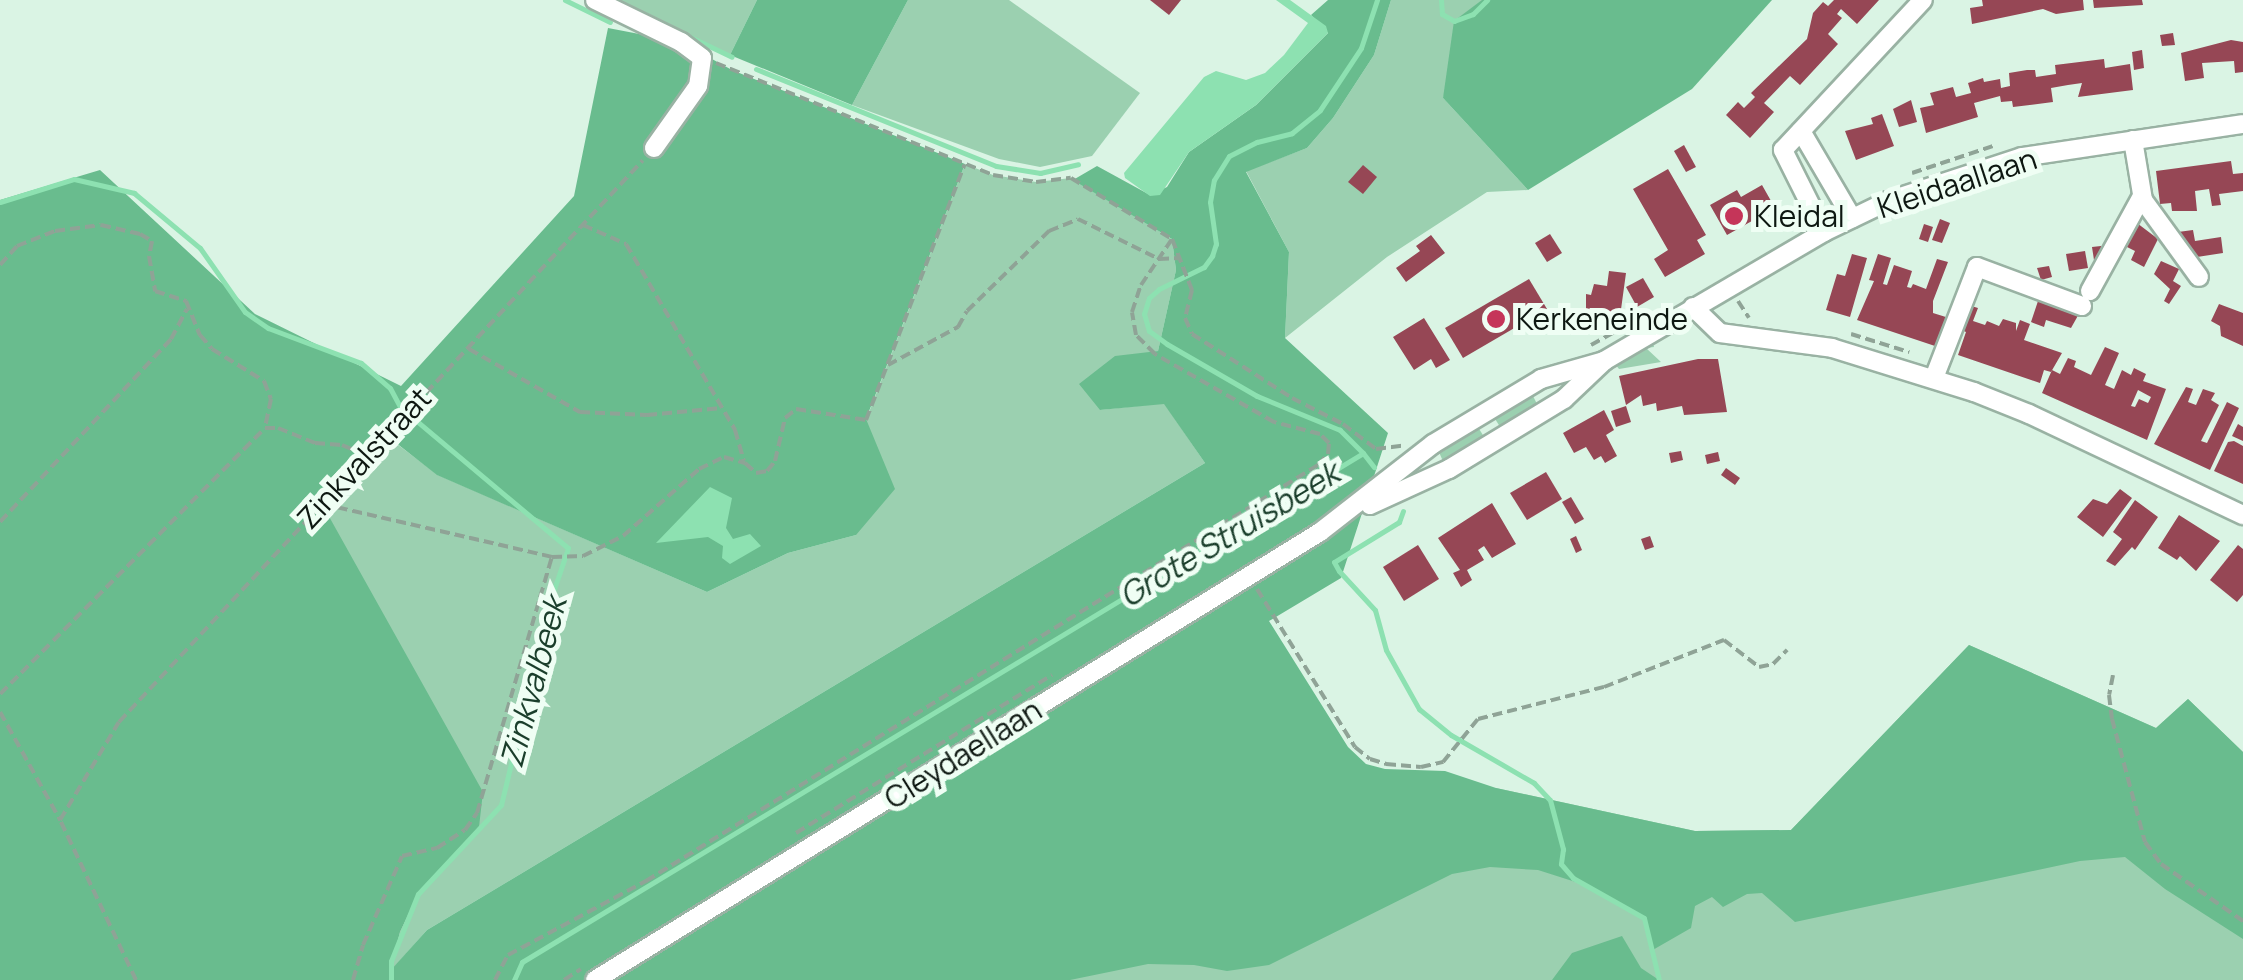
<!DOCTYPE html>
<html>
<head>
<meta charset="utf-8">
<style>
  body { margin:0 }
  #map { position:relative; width:2243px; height:980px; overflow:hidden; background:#daf4e4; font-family:Manrope,sans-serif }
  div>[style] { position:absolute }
  .green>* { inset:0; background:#9bd0b0 }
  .forest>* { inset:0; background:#69bc8e }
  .water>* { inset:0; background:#8de1b1 }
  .stream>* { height:5px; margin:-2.5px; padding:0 2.5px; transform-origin:2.5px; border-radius:2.5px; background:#8de1b1 }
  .building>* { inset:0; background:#964755 }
  .path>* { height:4px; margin-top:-2px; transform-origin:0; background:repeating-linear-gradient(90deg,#8fa396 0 10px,transparent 0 15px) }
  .roads { filter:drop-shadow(2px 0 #99b2a3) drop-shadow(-2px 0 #99b2a3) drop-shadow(0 2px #99b2a3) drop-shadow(0 -2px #99b2a3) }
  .minor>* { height:18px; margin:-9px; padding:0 9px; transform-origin:9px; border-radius:9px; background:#fff }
  .dots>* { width:28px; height:28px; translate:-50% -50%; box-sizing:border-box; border:5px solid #effef4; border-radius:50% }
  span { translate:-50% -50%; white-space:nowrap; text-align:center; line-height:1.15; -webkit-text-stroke:10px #effef4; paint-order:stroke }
  .street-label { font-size:30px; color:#0d1711 }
  .poi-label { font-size:30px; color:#0d1711 }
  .left { translate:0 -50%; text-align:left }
  .water-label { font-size:32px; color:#1a3e2b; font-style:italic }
</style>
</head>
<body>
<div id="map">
  <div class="green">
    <i style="clip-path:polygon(611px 0,757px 0,730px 55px)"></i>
    <i style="clip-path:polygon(908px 0,1009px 0,1140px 93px,1092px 156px,1040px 167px,999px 159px,852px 105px)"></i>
    <i style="clip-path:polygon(1391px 0,1487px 0,1443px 98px,1528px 190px,1487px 192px,1387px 257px,1285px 338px,1289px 252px,1246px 171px,1307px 148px,1333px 118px,1374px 55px)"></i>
    <i style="clip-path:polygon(965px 164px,993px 175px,1036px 182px,1071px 178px,1172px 239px,1176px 270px,1158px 351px,1124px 358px,1100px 410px,1164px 403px,1205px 463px,427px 930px,389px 973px,400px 932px,418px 894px,435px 873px,322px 503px,385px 435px,438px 475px,707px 592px,788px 553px,856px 535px,866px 420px)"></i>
    <i style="clip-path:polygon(1670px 331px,1653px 343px,1654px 347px,1646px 348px,1661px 362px,1619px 369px,1615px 364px)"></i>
    <i style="clip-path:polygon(1532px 394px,1538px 406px,1502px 430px,1492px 414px)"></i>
    <i style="clip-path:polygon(1476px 424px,1486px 440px,1445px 461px,1442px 459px,1438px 450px)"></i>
    <i style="clip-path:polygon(1969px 645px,2156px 728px,2188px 699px,2243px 752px,2243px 980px,1040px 980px,1496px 788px,1695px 831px,1791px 830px)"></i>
  </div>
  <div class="forest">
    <i style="clip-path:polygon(757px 0,908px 0,852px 105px,730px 55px)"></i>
    <i style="clip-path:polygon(1328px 0,1391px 0,1374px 55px,1333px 118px,1307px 148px,1246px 172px,1289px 252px,1285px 338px,1388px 433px,1341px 578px,1269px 621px,1348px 747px,1366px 764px,1385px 769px,1445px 771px,1496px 788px,1695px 831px,1791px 830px,1969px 645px,2156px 728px,2188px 699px,2243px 752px,2243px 939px,2165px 889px,2125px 857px,2080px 861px,1795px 922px,1762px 893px,1747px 894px,1723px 907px,1712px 897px,1695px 906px,1691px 928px,1651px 951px,1644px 918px,1585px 885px,1538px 870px,1490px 867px,1452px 874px,1269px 965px,1227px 971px,1194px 965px,1148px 964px,1070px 980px,0 980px,0 200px,100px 170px,255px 314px,401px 386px,574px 196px,608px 28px,681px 42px,732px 70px,965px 164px,866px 419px,895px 489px,856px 535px,788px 553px,707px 592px,437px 475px,386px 435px,322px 504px,483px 792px,479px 827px,418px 894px,400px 932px,390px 971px,427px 930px,1205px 463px,1164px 404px,1100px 410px,1079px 384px,1115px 356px,1158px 351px,1176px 270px,1172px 239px,1073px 180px,1097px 166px,1150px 195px,1167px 187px,1189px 152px,1256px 105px,1328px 33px,1311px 15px)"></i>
    <i style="clip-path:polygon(1482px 0,1772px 0,1692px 89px,1528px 190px,1443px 98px,1454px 21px)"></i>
    <i style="clip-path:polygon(1622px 936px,1641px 968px,1659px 980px,1552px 980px,1572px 953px)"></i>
  </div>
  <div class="water">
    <i style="clip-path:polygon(1276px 0,1290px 0,1326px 26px,1328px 33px,1256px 105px,1189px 152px,1160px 195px,1150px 196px,1125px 178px,1124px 173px,1204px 77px,1216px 71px,1246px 80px,1265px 73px,1284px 55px,1308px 23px)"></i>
    <i style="clip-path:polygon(710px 487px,732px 498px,726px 528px,733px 539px,750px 534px,761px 546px,730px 564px,722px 558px,723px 546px,708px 537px,656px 543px)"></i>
  </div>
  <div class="stream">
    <i style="left:565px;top:0;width:50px;rotate:26.1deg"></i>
    <i style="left:1441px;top:0;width:14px;rotate:86deg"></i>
    <i style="left:1442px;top:14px;width:14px;rotate:30deg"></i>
    <i style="left:1454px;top:21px;width:20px;rotate:-20deg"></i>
    <i style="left:1473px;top:14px;width:20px;rotate:-45deg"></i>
    <i style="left:682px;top:33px;width:55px;rotate:25.6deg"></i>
    <i style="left:756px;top:69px;width:259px;rotate:22deg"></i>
    <i style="left:996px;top:166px;width:45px;rotate:9deg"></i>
    <i style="left:1040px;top:173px;width:39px;rotate:-13deg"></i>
    <i style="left:0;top:202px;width:77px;rotate:-17.3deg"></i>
    <i style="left:74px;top:179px;width:62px;rotate:13.1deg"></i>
    <i style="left:134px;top:193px;width:86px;rotate:39.8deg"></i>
    <i style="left:200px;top:248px;width:78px;rotate:54.9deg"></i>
    <i style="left:245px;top:312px;width:28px;rotate:35deg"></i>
    <i style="left:268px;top:328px;width:99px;rotate:20.6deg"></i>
    <i style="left:361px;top:363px;width:38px;rotate:41deg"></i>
    <i style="left:390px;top:388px;width:24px;rotate:62deg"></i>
    <i style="left:1363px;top:453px;width:18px;rotate:52deg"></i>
    <i style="left:1403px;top:511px;width:12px;rotate:110deg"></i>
    <i style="left:1399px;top:522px;width:76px;rotate:148.4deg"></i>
    <i style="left:1334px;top:562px;width:10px;rotate:61deg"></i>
    <i style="left:1339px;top:571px;width:53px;rotate:47.3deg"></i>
    <i style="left:1375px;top:610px;width:41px;rotate:74.6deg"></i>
    <i style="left:1386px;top:650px;width:68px;rotate:60.8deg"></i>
    <i style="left:1419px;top:709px;width:41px;rotate:39.1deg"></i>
    <i style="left:1451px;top:735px;width:96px;rotate:30deg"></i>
    <i style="left:1534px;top:783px;width:23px;rotate:47deg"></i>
    <i style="left:1550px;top:800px;width:51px;rotate:75.1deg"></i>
    <i style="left:1563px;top:849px;width:15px;rotate:98deg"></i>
    <i style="left:1561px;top:864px;width:18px;rotate:49deg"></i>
    <i style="left:1573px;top:878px;width:81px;rotate:29.4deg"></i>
    <i style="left:1644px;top:918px;width:64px;rotate:76.4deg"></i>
    <i style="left:391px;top:980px;width:19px;rotate:-90deg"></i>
    <i style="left:391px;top:961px;width:72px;rotate:-68.1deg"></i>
    <i style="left:418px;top:894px;width:122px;rotate:-47deg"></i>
    <i style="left:501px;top:805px;width:210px;rotate:-76.5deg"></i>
    <i style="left:550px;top:601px;width:56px;rotate:-71.2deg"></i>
    <i style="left:568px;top:548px;width:202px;rotate:-140deg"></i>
    <i style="left:514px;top:980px;width:20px;rotate:-66deg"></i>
    <i style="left:522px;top:962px;width:983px;rotate:-31.18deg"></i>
    <i style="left:1363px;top:453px;width:33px;rotate:-135deg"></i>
    <i style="left:1340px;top:430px;width:90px;rotate:-157.7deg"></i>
    <i style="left:1257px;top:396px;width:104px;rotate:-150deg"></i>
    <i style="left:1167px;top:344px;width:22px;rotate:-144deg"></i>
    <i style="left:1149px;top:331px;width:18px;rotate:-106deg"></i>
    <i style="left:1144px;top:314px;width:17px;rotate:-73deg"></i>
    <i style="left:1149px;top:298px;width:13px;rotate:-42deg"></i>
    <i style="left:1159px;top:289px;width:50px;rotate:-26.1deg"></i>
    <i style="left:1204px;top:267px;width:14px;rotate:-54deg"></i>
    <i style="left:1212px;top:256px;width:13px;rotate:-72deg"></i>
    <i style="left:1216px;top:244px;width:42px;rotate:-98.1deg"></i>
    <i style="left:1210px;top:202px;width:22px;rotate:-80deg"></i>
    <i style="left:1214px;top:180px;width:28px;rotate:-58deg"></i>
    <i style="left:1229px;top:156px;width:31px;rotate:-27deg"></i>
    <i style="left:1257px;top:142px;width:36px;rotate:-14deg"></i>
    <i style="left:1292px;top:133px;width:36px;rotate:-39deg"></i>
    <i style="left:1320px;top:110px;width:74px;rotate:-56.5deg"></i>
    <i style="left:1361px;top:48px;width:51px;rotate:-71.6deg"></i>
  </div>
  <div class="building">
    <i style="clip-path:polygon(1150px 0,1181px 0,1169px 15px)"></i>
    <i style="clip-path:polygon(1834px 0,1879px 0,1857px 24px,1841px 9px,1837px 14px,1842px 18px,1828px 34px,1838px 44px,1800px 85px,1790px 76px,1764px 103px,1774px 112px,1750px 138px,1726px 115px,1738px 102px,1744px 108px,1755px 97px,1751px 93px,1807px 39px,1813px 13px,1823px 2px,1828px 6px)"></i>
    <i style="clip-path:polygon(1982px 0,2083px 0,2084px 10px,2056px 14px,2043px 9px,1972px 24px,1970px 8px,1983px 6px)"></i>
    <i style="clip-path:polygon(2093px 0,2142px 0,2143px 5px,2094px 8px)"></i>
    <i style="clip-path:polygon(2173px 33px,2175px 45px,2162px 46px,2160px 35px)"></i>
    <i style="clip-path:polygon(2231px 40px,2243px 42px,2243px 72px,2235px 73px,2234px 61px,2202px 63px,2204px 78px,2185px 81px,2181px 53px)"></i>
    <i style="clip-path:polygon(2142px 50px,2144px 68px,2134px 70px,2132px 52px)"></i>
    <i style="clip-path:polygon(2104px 59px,2105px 68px,2130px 64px,2133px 90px,2078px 97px,2082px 83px,2068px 85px,2051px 88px,2053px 102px,2013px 107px,2012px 101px,2001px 102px,2000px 96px,1974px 103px,1978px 117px,1926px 133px,1920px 108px,1934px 105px,1930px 93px,1953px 87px,1956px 97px,1971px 93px,1968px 83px,1983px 78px,1984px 82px,2000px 79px,2001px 88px,2010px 86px,2009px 73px,2027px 70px,2035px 70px,2036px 77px,2056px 74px,2055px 65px)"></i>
    <i style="clip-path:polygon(1911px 100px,1917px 122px,1899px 127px,1893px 109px)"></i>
    <i style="clip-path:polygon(1882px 114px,1894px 146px,1856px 160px,1845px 131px,1873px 124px,1871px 118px)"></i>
    <i style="clip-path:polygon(1684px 145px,1696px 167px,1686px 172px,1674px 151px)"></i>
    <i style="clip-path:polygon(2231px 161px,2233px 174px,2243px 173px,2243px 191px,2219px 194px,2221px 205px,2212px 206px,2209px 189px,2195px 191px,2197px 211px,2172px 211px,2171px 203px,2160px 204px,2156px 171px)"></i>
    <i style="clip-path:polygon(1363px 165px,1377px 177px,1363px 194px,1348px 182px)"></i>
    <i style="clip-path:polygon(1668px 169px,1706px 235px,1697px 240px,1705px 254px,1665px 277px,1654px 259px,1668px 250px,1633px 189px)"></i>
    <i style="clip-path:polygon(1762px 185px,1775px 208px,1727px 235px,1710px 205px,1737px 190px,1741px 197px)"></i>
    <i style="clip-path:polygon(1940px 219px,1950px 223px,1942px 243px,1932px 240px)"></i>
    <i style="clip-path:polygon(2133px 220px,2158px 239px,2144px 267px,2131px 260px,2135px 251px,2121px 244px)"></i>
    <i style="clip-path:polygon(1924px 224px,1933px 227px,1928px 242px,1919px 239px)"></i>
    <i style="clip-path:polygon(2193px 230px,2195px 241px,2221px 237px,2223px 253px,2197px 257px,2199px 268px,2178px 232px)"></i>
    <i style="clip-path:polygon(1550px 234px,1562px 253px,1547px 262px,1535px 243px)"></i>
    <i style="clip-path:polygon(1431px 235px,1445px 253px,1406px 282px,1396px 268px,1420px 251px,1416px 246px)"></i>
    <i style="clip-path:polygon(2101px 246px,2103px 259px,2094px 260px,2092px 247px)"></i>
    <i style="clip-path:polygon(2085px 251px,2088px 268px,2069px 271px,2066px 254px)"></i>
    <i style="clip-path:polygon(1852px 254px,1867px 258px,1850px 317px,1826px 310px,1837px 274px,1845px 276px)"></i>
    <i style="clip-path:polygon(1878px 254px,1891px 258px,1883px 284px,1887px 285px,1894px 265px,1912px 271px,1907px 287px,1911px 288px,1913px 284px,1926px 289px,1937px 259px,1948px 262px,1933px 301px,1933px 313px,1949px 318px,1938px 347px,1857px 320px,1874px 281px,1869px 280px)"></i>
    <i style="clip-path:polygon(2161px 261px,2179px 269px,2173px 281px,2181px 286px,2169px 304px,2164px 301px,2170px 289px,2154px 274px)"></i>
    <i style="clip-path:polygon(2049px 266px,2052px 277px,2041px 280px,2037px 268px)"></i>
    <i style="clip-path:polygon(1609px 271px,1626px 273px,1619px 324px,1586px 319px,1586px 294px,1591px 295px,1594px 284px,1607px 286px)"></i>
    <i style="clip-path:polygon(1643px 278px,1654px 297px,1637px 307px,1626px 287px)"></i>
    <i style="clip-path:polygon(1529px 279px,1547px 309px,1463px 358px,1445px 328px)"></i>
    <i style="clip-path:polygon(2039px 298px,2080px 312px,2071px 328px,2046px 320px,2044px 327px,2031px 322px)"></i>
    <i style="clip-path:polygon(2219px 304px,2243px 313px,2243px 346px,2221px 336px,2220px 326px,2211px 321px)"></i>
    <i style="clip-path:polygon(1968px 305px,1978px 308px,1973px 321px,1985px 325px,1987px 321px,1999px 326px,2003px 319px,2016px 323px,2016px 331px,2020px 320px,2030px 324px,2024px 340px,2062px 353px,2051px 372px,2044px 370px,2040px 383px,1958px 355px,1966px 332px,1959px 329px)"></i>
    <i style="clip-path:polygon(1424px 318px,1450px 360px,1436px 368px,1431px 359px,1414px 370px,1393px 337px)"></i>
    <i style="clip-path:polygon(evenodd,2105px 347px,2119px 353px,2105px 385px,2114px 389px,2122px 370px,2131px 375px,2134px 368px,2146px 374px,2143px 381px,2166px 389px,2147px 440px,2042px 393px,2052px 370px,2060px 374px,2068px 358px,2076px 361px,2074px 367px,2091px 375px,2105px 347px,2138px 390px,2151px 397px,2148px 403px,2139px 399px,2135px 407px,2131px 406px,2138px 390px)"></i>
    <i style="clip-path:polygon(1698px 359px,1718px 359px,1727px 412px,1684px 415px,1682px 406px,1657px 411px,1656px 403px,1643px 406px,1641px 395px,1626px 405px,1619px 376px)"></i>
    <i style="clip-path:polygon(2186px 387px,2193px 389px,2188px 402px,2196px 405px,2203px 389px,2215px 393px,2211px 400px,2219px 405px,2201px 441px,2207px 443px,2227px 402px,2239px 408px,2210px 470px,2154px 444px)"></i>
    <i style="clip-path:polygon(1626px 406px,1631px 422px,1616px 427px,1611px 411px)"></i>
    <i style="clip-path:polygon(1604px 410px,1614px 430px,1606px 435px,1617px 456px,1605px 463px,1601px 456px,1594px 460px,1586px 447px,1574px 453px,1563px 433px)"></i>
    <i style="clip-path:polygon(2238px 424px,2243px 427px,2243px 441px,2232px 436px)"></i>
    <i style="clip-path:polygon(2234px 441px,2243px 446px,2243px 484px,2214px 471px,2228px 442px)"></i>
    <i style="clip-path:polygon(1681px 451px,1683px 460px,1671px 463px,1669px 453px)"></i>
    <i style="clip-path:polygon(1718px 452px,1720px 461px,1707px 464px,1705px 455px)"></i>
    <i style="clip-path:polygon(1726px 468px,1740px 478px,1735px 485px,1721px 475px)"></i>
    <i style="clip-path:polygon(1546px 472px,1562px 499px,1527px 520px,1510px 493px)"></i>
    <i style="clip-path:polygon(2120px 489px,2132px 498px,2103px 537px,2077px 517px,2093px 499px,2107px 504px)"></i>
    <i style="clip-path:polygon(1571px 497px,1584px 519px,1575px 524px,1562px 502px)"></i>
    <i style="clip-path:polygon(2135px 500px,2158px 517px,2135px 550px,2132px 547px,2115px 566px,2106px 561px,2122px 539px,2113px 532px)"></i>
    <i style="clip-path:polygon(1492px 503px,1516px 544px,1492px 558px,1484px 546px,1478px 550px,1484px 560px,1467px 570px,1472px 580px,1461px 587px,1453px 573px,1460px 570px,1438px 538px)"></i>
    <i style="clip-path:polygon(2179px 515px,2220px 541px,2196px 571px,2180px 556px,2177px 560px,2158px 548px)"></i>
    <i style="clip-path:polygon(1576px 536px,1582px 550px,1576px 553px,1570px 539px)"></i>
    <i style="clip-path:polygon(1650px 536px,1654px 547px,1645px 550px,1641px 539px)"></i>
    <i style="clip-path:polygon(1418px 545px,1439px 579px,1404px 601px,1383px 567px)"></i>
    <i style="clip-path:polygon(2238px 545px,2243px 549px,2243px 595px,2237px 602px,2210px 580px)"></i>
  </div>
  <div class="path">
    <i style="left:716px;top:63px;width:299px;rotate:22deg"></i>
    <i style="left:993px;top:175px;width:44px;rotate:9.2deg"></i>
    <i style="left:1036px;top:182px;width:35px;rotate:-7deg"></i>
    <i style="left:1071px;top:178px;width:118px;rotate:31.1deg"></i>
    <i style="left:1172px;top:239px;width:55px;rotate:68.6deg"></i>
    <i style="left:1192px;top:290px;width:29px;rotate:104deg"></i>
    <i style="left:1185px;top:318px;width:17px;rotate:66deg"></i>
    <i style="left:1192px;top:334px;width:119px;rotate:32.6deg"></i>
    <i style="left:1292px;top:398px;width:57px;rotate:27deg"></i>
    <i style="left:1343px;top:424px;width:41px;rotate:37.1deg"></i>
    <i style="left:1376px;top:449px;width:26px;rotate:-7deg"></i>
    <i style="left:1912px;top:173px;width:85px;rotate:-18.4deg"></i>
    <i style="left:583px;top:225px;width:47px;rotate:23.8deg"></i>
    <i style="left:626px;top:244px;width:216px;rotate:59.6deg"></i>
    <i style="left:735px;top:430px;width:32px;rotate:74deg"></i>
    <i style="left:0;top:265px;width:25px;rotate:-48deg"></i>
    <i style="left:17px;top:246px;width:41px;rotate:-21.5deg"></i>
    <i style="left:55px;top:231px;width:46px;rotate:-7.4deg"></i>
    <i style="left:101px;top:225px;width:40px;rotate:13deg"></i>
    <i style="left:140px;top:234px;width:14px;rotate:30deg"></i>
    <i style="left:152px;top:241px;width:15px;rotate:101deg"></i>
    <i style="left:149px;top:256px;width:36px;rotate:80deg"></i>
    <i style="left:155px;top:291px;width:33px;rotate:18deg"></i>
    <i style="left:186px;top:301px;width:37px;rotate:68deg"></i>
    <i style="left:200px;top:335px;width:18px;rotate:49deg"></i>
    <i style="left:212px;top:349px;width:61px;rotate:31.6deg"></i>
    <i style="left:264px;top:381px;width:19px;rotate:69deg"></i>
    <i style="left:271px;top:399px;width:30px;rotate:102deg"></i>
    <i style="left:265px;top:428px;width:13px"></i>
    <i style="left:278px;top:428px;width:40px;rotate:22deg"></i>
    <i style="left:315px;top:443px;width:27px;rotate:4deg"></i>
    <i style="left:342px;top:445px;width:26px;rotate:23deg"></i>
    <i style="left:1738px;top:301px;width:20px;rotate:57deg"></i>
    <i style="left:1851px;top:334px;width:61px;rotate:17.2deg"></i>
    <i style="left:1591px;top:345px;width:46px;rotate:-28.8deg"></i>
    <i style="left:469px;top:349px;width:128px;rotate:29.6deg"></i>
    <i style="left:580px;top:412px;width:67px;rotate:2.6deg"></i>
    <i style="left:647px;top:415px;width:75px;rotate:-5.3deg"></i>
    <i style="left:888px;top:365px;width:80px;rotate:-28.5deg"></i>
    <i style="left:958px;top:327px;width:18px;rotate:-61deg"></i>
    <i style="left:967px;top:311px;width:115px;rotate:-44.3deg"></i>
    <i style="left:1049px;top:231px;width:31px;rotate:-22deg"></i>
    <i style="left:1078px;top:219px;width:90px;rotate:26.3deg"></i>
    <i style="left:1159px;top:259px;width:21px;rotate:-3deg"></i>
    <i style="left:323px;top:504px;width:235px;rotate:13deg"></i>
    <i style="left:0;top:522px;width:250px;rotate:-46.9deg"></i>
    <i style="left:171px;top:339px;width:34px;rotate:-62deg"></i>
    <i style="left:1257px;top:589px;width:186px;rotate:58.2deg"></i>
    <i style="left:1355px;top:747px;width:19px;rotate:39deg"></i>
    <i style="left:1370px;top:759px;width:17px;rotate:17deg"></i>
    <i style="left:1386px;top:764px;width:35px;rotate:5deg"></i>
    <i style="left:1421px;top:767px;width:23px;rotate:-13deg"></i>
    <i style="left:1443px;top:762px;width:55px;rotate:-50.9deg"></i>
    <i style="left:1478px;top:719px;width:130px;rotate:-14.3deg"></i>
    <i style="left:1604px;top:687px;width:129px;rotate:-21.4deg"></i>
    <i style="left:1724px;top:640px;width:44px;rotate:37.6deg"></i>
    <i style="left:1759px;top:667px;width:14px;rotate:-12deg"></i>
    <i style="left:1773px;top:664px;width:20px;rotate:-45deg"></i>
    <i style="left:2113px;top:675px;width:20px;rotate:101deg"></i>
    <i style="left:2109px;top:695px;width:24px;rotate:83deg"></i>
    <i style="left:2112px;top:719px;width:127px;rotate:75deg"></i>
    <i style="left:2145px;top:842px;width:27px;rotate:54deg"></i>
    <i style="left:2161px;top:864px;width:100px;rotate:34.8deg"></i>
    <i style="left:0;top:694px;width:375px;rotate:-45.1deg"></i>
    <i style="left:0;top:712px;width:124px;rotate:60.9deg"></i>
    <i style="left:796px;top:833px;width:301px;rotate:-31.7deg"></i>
    <i style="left:136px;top:980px;width:177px;rotate:-115.4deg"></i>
    <i style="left:60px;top:820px;width:114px;rotate:-59deg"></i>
    <i style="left:119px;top:722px;width:768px;rotate:-47deg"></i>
    <i style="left:353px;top:980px;width:36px;rotate:-74deg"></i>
    <i style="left:363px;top:945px;width:97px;rotate:-66.3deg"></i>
    <i style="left:402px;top:856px;width:36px;rotate:-13deg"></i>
    <i style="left:437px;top:848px;width:33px;rotate:-33deg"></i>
    <i style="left:465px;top:830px;width:21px;rotate:-55deg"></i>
    <i style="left:477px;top:813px;width:267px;rotate:-73.7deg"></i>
    <i style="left:552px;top:557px;width:31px;rotate:-2deg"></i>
    <i style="left:583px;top:556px;width:45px;rotate:-26.6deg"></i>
    <i style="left:623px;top:536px;width:101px;rotate:-41.4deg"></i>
    <i style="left:699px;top:469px;width:28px;rotate:-26deg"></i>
    <i style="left:724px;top:457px;width:22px;rotate:16deg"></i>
    <i style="left:745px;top:463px;width:15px;rotate:42deg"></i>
    <i style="left:756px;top:473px;width:11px;rotate:-10deg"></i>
    <i style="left:767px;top:471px;width:13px;rotate:-51deg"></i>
    <i style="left:775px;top:461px;width:44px;rotate:-76.9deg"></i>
    <i style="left:785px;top:418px;width:14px;rotate:-39deg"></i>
    <i style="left:796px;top:409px;width:71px;rotate:8.9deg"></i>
    <i style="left:866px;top:420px;width:274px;rotate:-68.9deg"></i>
    <i style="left:495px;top:980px;width:28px;rotate:-63deg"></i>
    <i style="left:508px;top:955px;width:157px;rotate:-28.2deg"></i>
    <i style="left:646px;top:881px;width:790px;rotate:-31.76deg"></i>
    <i style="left:1318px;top:465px;width:15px;rotate:-48deg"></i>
    <i style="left:1328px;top:454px;width:11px;rotate:-85deg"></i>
    <i style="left:1329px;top:443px;width:13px;rotate:-135deg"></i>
    <i style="left:1320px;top:434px;width:48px;rotate:-165.4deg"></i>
    <i style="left:1274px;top:422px;width:137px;rotate:-150.3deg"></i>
    <i style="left:1155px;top:354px;width:27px;rotate:-135deg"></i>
    <i style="left:1136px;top:335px;width:23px;rotate:-100deg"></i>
    <i style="left:1132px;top:312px;width:28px;rotate:-72deg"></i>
    <i style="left:1141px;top:285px;width:55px;rotate:-56deg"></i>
    <i style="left:564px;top:980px;width:20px;rotate:-33deg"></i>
  </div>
  <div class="roads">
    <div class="minor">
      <i style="left:595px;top:0;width:96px;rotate:26deg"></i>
      <i style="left:681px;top:42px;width:26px;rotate:37deg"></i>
      <i style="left:702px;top:58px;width:28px;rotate:98deg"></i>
      <i style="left:698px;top:86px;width:76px;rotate:125.4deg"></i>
      <i style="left:1801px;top:131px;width:101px;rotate:59.6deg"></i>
      <i style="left:2133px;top:140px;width:61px;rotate:80.5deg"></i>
      <i style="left:2143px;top:200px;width:95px;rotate:54deg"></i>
      <i style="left:1824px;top:232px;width:92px;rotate:-116.6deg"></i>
      <i style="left:1783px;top:150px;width:205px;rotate:-47deg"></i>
      <i style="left:2090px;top:291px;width:108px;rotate:-61.3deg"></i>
      <i style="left:1693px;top:307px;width:37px;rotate:44deg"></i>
      <i style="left:1720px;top:333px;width:113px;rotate:7.6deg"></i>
      <i style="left:1832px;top:348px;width:149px;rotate:17.2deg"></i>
      <i style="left:1974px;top:392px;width:59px;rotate:21.8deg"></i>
      <i style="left:2029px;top:414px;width:237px;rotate:25.3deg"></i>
      <i style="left:1934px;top:378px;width:119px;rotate:-68.8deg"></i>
      <i style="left:1977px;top:267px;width:112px;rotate:20.4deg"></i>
      <i style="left:1370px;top:505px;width:87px;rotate:-24.5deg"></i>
      <i style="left:1449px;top:469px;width:135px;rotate:-31.3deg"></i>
      <i style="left:1564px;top:399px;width:55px;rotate:-43.5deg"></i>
      <i style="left:1604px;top:361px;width:255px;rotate:-30.4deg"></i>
      <i style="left:1824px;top:232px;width:71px;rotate:-25.8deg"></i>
      <i style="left:1888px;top:201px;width:141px;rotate:-18.2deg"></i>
      <i style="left:2022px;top:157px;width:223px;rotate:-8.5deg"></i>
      <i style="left:595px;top:980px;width:852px;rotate:-31.71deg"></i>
      <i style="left:1320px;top:532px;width:143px;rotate:-37.9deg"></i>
      <i style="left:1433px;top:444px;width:126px;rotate:-31deg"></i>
      <i style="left:1541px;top:379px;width:66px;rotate:-15.9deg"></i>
    </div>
  </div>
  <div class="dots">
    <i style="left:1734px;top:216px;background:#c53559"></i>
    <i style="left:1496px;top:319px;background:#c53559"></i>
  </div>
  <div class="street-label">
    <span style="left:1957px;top:183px;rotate:-18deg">Kleidaallaan</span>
    <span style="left:364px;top:458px;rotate:-47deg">Zinkvalstraat</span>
    <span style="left:963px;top:754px;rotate:-32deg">Cleydaellaan</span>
  </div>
  <div class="poi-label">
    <span class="left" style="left:1754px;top:216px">Kleidal</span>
    <span class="left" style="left:1516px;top:319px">Kerkeneinde</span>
  </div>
  <div class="water-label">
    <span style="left:1229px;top:534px;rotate:-31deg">Grote Struisbeek</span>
    <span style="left:533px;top:682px;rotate:-75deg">Zinkvalbeek</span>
  </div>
</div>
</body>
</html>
